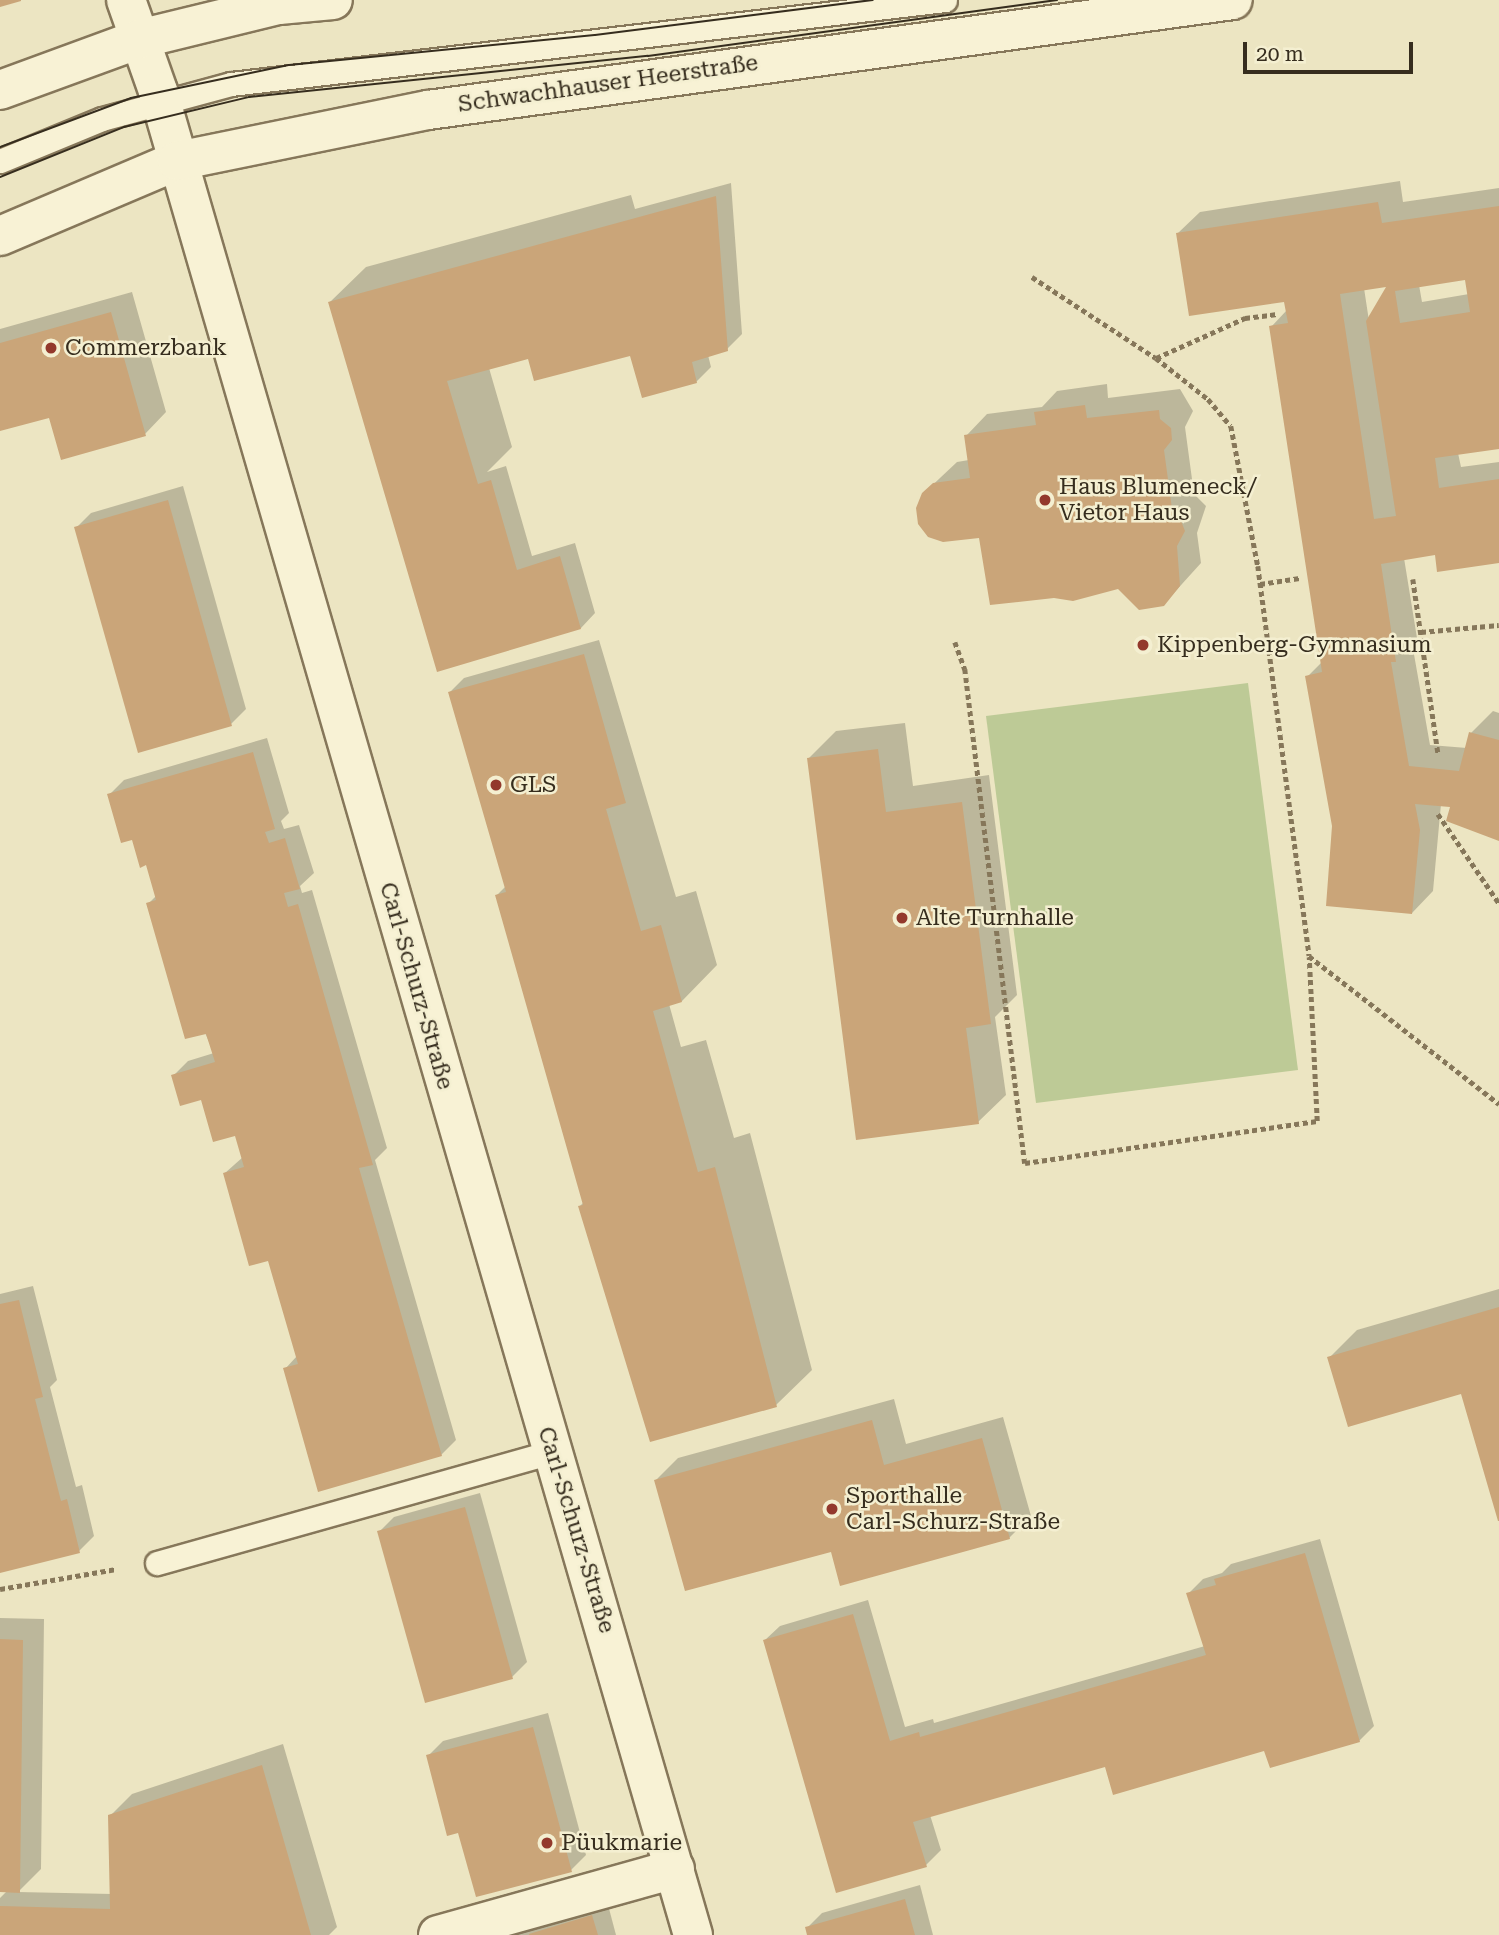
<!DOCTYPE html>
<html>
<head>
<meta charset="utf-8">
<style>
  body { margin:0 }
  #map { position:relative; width:1499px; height:1935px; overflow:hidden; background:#ece5c2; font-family:"Roboto Serif",serif }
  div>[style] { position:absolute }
  .green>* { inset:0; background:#bdca96 }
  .shadow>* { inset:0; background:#0003 }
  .building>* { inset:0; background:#caa579 }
  .path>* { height:4.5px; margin-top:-2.25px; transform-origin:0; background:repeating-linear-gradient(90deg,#86775a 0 5px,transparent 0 8.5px) }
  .roads { filter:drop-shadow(2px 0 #86775a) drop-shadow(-2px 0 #86775a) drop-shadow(0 2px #86775a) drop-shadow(0 -2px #86775a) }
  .lane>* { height:23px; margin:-11.5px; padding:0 11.5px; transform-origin:11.5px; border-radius:11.5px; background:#f8f2d5 }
  .street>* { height:38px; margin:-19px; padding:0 19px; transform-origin:19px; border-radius:19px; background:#f8f2d5 }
  .secondary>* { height:38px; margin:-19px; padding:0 19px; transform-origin:19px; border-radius:19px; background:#f8f2d5 }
  .tram>* { height:2px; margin:-1px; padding:0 1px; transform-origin:1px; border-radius:1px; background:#362d1e }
  .dots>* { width:19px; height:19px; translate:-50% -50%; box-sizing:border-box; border:4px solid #f4efd1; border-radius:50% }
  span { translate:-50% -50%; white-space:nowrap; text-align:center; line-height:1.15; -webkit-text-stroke:5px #f4efd1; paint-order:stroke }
  .street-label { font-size:23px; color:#362d1e }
  .poi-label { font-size:23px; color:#362d1e }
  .left { translate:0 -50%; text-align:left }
  .scale { position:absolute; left:1243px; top:42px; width:170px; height:32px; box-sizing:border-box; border:4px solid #362d1e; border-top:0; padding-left:9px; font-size:21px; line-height:24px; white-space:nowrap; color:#362d1e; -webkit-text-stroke:5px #f4efd1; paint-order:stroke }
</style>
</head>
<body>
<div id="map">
  <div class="green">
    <i style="clip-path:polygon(1248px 683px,1298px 1070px,1036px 1103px,986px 716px)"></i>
  </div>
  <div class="shadow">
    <i style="clip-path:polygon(evenodd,1400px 181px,1403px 202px,1499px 188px,1499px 447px,1458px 453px,1461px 467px,1499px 462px,1499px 560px,1436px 553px,1404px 558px,1417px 638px,1412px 643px,1430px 745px,1467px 748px,1471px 733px,1493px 711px,1499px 713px,1499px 839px,1452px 805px,1441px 804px,1433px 891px,1412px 913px,1333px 826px,1307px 677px,1322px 662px,1271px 327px,1287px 310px,1286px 300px,1178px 233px,1200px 212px,1400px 181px,1466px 278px,1469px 294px,1422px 302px,1419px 285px,1466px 278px,1400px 181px,1389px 285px,1369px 321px,1364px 288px,1389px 285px)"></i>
    <i style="clip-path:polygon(731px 183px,742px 334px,727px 349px,708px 355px,711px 367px,696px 382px,631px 352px,529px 357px,489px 368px,512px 447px,487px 472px,506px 466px,532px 556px,575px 543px,595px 613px,581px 628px,438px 669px,330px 302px,366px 267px,631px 195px,635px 209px)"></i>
    <i style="clip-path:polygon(132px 292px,166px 412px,145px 434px,50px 416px,0 430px,0 329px)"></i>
    <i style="clip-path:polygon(1107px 384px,1108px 398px,1180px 389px,1193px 411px,1185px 427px,1194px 494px,1206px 506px,1197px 533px,1201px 563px,1163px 605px,923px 494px,957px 462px,969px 460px,966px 436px,987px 414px,1042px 407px,1057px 391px)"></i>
    <i style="clip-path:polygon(183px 486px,246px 709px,231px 724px,76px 528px,91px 513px)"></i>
    <i style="clip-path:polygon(599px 640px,676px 897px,696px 891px,717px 965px,682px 1001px,669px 1004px,681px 1047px,706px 1040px,734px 1138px,750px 1133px,812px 1370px,776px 1405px,580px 1206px,584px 1202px,497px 895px,506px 886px,449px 693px,464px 678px)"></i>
    <i style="clip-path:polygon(905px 723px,913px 786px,989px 775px,1017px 995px,995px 1017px,1006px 1095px,978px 1122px,808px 759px,836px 731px)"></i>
    <i style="clip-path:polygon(267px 738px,289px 813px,281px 821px,284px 829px,299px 825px,314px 873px,300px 886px,302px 893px,312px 890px,387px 1148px,375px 1160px,456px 1440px,441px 1455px,285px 1369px,297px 1356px,269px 1259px,225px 1173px,243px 1157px,236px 1133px,202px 1097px,173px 1076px,188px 1061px,214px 1053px,148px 904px,157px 895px,148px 863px,109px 795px,124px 780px)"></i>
    <i style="clip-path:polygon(33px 1286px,57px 1380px,50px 1387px,76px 1487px,82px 1485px,94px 1536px,79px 1551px,0 1571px,0 1294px)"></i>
    <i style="clip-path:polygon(1499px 1289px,1499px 1517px,1462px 1392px,1329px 1358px,1357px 1330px)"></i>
    <i style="clip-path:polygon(894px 1399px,906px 1444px,1003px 1417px,1031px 1516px,1009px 1538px,656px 1480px,678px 1458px)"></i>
    <i style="clip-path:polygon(480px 1493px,527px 1662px,512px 1677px,379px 1532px,394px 1517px)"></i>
    <i style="clip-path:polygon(1320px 1539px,1374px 1726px,1359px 1741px,1107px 1764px,930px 1815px,941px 1850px,926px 1865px,765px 1640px,780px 1626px,868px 1600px,905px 1727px,933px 1719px,934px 1723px,1205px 1646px,1188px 1594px,1203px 1579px,1222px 1573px,1231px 1564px)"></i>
    <i style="clip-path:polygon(0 1618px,44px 1619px,41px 1869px,18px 1892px,112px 1894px,110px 1816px,132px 1794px,283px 1744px,337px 1927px,329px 1935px,0 1935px,0 1898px,7px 1891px,0 1891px)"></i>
    <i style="clip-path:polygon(548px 1713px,586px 1855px,571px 1870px,460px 1831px,428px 1756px,443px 1741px)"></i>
    <i style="clip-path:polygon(920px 1885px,933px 1935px,809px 1935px,807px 1928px,822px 1913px)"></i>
    <i style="clip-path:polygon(607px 1901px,616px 1935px,513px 1935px,520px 1928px)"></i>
  </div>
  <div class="building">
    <i style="clip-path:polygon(0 0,21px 0,21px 1px,0 7px)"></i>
    <i style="clip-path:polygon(716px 196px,728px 351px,692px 362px,697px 383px,642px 398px,630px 356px,534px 381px,528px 359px,447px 381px,478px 484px,491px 480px,517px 570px,560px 556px,581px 629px,437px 672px,328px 302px)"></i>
    <i style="clip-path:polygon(evenodd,1378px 202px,1382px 223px,1499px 206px,1499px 449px,1435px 458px,1439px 488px,1499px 479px,1499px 563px,1437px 572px,1435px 555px,1381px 564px,1396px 662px,1391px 662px,1409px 766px,1459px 771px,1469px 732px,1499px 740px,1499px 841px,1446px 821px,1450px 807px,1415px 804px,1420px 830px,1412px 914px,1326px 906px,1332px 826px,1305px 676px,1322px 672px,1269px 326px,1288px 323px,1284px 302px,1189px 316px,1176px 233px,1378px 202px,1465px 280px,1470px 312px,1400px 323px,1395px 291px,1465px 280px,1378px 202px,1386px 287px,1366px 321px,1396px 516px,1374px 519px,1340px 294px,1386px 287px)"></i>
    <i style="clip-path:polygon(111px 312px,146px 436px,61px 460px,49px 418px,0 431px,0 343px)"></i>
    <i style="clip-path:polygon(1085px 405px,1087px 418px,1159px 410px,1160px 419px,1171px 428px,1172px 440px,1164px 450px,1173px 516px,1181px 521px,1185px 531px,1177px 546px,1180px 586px,1164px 606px,1139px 610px,1118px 589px,1073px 601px,1054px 598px,990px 605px,979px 538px,943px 542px,928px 537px,918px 524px,916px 508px,922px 493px,933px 483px,970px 478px,964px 435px,1036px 425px,1034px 412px)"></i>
    <i style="clip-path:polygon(168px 500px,232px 726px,138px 753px,74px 527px)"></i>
    <i style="clip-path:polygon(584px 654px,626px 803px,606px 809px,641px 931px,661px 925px,682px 1002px,653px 1011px,698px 1172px,715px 1167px,777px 1407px,650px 1442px,578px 1206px,583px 1205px,495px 895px,506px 892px,448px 692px)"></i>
    <i style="clip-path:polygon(878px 749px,886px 812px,962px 802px,991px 1024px,966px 1028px,979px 1124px,856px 1140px,807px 758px)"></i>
    <i style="clip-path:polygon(253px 752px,275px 829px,265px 832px,269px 843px,285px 838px,300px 889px,284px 893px,288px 907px,298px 904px,373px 1165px,359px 1168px,442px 1456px,318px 1492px,283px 1368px,298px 1364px,268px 1261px,249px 1266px,223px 1173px,244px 1167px,235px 1136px,213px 1142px,201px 1100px,180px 1106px,171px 1075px,215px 1062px,206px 1034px,185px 1039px,146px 903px,156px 900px,146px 865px,140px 868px,132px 840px,121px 843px,107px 794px)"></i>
    <i style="clip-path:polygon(19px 1300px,43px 1397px,35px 1399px,61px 1501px,67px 1499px,80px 1553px,0 1573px,0 1304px)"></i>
    <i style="clip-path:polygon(1499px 1307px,1499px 1521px,1498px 1521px,1461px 1394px,1348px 1427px,1327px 1357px)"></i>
    <i style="clip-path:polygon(872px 1420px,884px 1465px,982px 1438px,1010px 1539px,840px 1586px,831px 1552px,685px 1591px,654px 1480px)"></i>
    <i style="clip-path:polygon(465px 1507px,513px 1679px,425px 1703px,377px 1531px)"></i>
    <i style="clip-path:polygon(1305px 1553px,1360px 1742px,1270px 1768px,1264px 1751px,1113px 1795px,1105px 1767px,913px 1822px,927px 1867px,836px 1893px,763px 1640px,853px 1614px,890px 1741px,919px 1732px,920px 1737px,1206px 1655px,1186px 1593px,1216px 1585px,1214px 1579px)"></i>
    <i style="clip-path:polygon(0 1639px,23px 1640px,20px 1893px,0 1892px)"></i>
    <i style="clip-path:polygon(533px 1727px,572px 1872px,476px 1897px,458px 1833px,447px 1836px,426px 1755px)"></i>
    <i style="clip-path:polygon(262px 1765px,311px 1935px,0 1935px,0 1906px,110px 1909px,108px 1815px)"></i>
    <i style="clip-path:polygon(905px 1899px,915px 1935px,807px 1935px,805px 1927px,809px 1926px)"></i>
    <i style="clip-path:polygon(592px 1915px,598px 1935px,529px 1935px,529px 1934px)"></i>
  </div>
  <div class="path">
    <i style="left:1032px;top:277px;width:148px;rotate:33.2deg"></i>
    <i style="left:1156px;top:358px;width:66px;rotate:38.3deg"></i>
    <i style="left:1208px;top:399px;width:35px;rotate:50deg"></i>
    <i style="left:1231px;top:426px;width:143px;rotate:79.1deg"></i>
    <i style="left:1258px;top:566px;width:393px;rotate:82.5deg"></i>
    <i style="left:1309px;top:956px;width:241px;rotate:37.9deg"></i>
    <i style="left:1156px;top:358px;width:98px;rotate:-24.2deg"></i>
    <i style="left:1245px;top:318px;width:32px;rotate:-7deg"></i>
    <i style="left:1413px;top:579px;width:176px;rotate:81.8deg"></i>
    <i style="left:1260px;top:584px;width:40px;rotate:-8.5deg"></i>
    <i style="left:1421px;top:632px;width:78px;rotate:-5.1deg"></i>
    <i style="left:955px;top:642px;width:29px;rotate:70deg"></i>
    <i style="left:965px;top:669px;width:498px;rotate:83.1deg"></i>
    <i style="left:1025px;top:1163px;width:295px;rotate:-8.2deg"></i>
    <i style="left:1317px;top:1121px;width:164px;rotate:-92.8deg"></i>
    <i style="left:1438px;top:814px;width:108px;rotate:55.6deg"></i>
    <i style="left:0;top:1589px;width:118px;rotate:-9.8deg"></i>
  </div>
  <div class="roads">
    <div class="lane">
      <i style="left:0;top:161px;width:110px;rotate:-22.4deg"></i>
      <i style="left:102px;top:119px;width:134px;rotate:-15.2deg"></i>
      <i style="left:231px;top:84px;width:719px;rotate:-6.71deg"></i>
      <i style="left:157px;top:1563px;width:410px;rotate:-15.7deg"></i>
    </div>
    <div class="street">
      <i style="left:126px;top:0;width:96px;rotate:70.6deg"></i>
      <i style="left:158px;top:91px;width:1920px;rotate:73.82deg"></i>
      <i style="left:438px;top:1935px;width:246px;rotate:-15.6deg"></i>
    </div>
    <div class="secondary">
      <i style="left:0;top:90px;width:148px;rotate:-20.1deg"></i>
      <i style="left:139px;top:39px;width:144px;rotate:-13.7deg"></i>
      <i style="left:279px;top:5px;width:54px;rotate:-5.3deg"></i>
      <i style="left:0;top:236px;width:192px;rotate:-23deg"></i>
      <i style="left:177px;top:161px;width:256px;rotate:-11.5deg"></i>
      <i style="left:428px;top:110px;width:812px;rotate:-7.78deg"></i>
    </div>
  </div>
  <div class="tram">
    <i style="left:0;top:147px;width:140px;rotate:-20.5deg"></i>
    <i style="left:131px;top:98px;width:161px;rotate:-11.8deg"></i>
    <i style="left:289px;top:65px;width:307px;rotate:-5.6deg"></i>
    <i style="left:595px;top:35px;width:280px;rotate:-7.2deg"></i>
    <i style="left:0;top:177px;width:134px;rotate:-22deg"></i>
    <i style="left:124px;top:127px;width:129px;rotate:-13.5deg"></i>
    <i style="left:249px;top:97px;width:401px;rotate:-5.9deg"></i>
    <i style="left:648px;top:56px;width:413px;rotate:-7.8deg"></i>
  </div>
  <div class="dots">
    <i style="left:51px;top:348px;background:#93392c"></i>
    <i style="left:1045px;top:500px;background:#93392c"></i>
    <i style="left:1143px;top:645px;background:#93392c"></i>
    <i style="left:496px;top:785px;background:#93392c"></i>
    <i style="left:902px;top:918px;background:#93392c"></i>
    <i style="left:832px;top:1509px;background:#93392c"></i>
    <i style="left:547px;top:1843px;background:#93392c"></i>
  </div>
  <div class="street-label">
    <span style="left:608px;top:84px;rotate:-8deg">Schwachhauser Heerstraße</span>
    <span style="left:416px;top:986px;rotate:74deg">Carl-Schurz-Straße</span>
    <span style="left:576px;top:1530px;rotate:73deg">Carl-Schurz-Straße</span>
  </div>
  <div class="poi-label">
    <span class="left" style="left:65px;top:348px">Commerzbank</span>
    <span class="left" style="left:1059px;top:500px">Haus Blumeneck/<br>Vietor Haus</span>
    <span class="left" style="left:1157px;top:645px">Kippenberg-Gymnasium</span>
    <span class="left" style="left:510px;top:785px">GLS</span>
    <span class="left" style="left:916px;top:918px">Alte Turnhalle</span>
    <span class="left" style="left:846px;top:1509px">Sporthalle<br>Carl-Schurz-Straße</span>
    <span class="left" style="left:561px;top:1843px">Püukmarie</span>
  </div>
  <div class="scale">20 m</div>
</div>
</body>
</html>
